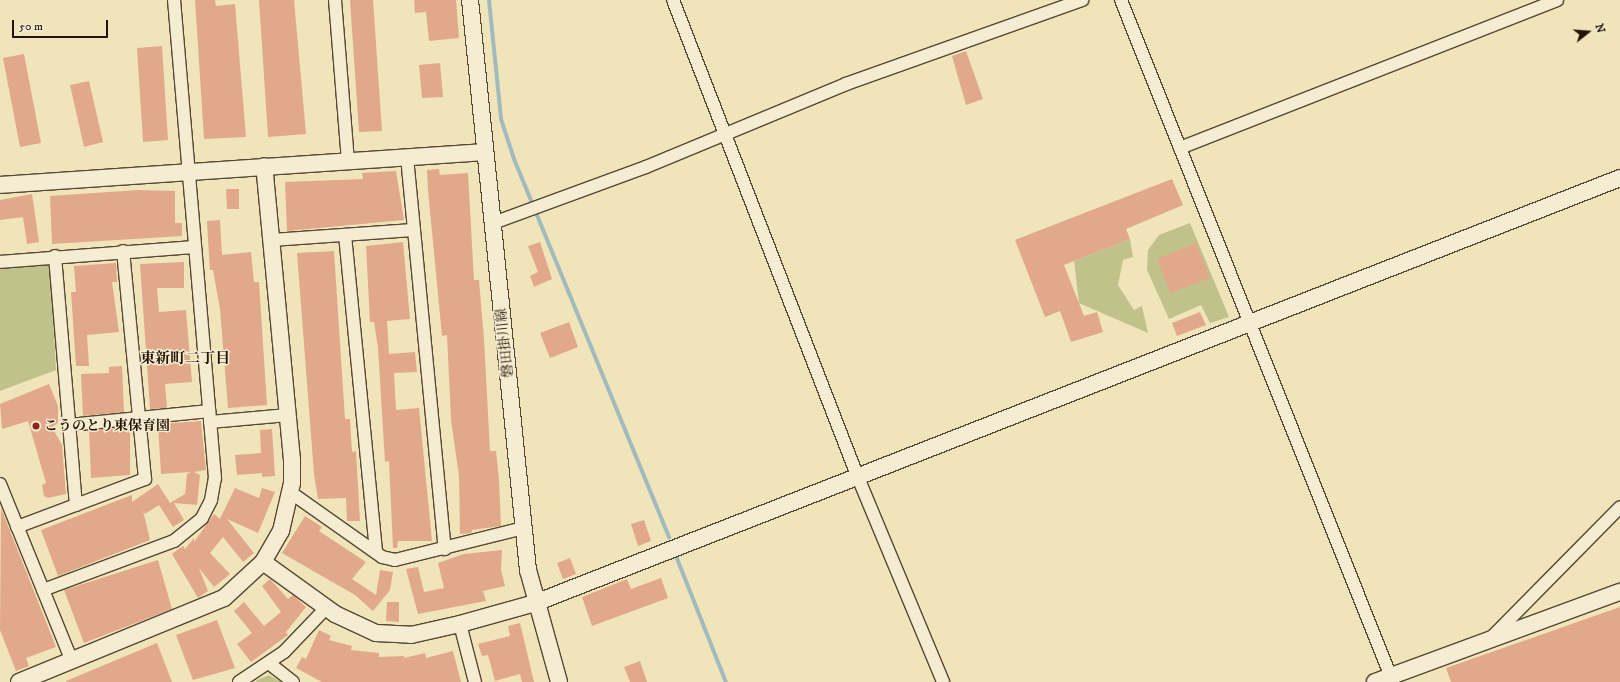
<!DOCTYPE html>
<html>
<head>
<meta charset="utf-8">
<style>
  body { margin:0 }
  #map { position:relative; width:1620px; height:682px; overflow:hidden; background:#f0e4bb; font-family:"IM FELL DW Pica","Noto Serif JP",serif }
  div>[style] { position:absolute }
  .green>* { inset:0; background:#c1c28b }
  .stream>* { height:4px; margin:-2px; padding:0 2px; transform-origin:2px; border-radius:2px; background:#a1bbbc }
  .building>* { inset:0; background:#e1a989 }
  .roads { filter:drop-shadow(1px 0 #564730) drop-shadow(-1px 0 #564730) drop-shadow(0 1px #564730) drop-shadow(0 -1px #564730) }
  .street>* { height:12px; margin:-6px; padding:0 6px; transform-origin:6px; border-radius:6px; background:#f5edd3 }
  .secondary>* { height:16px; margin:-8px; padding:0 8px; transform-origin:8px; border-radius:8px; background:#f5edd3 }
  .dots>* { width:11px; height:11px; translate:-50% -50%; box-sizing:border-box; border:2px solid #f5edd3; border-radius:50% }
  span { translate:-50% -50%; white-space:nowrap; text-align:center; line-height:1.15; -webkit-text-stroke:3px #f5edd3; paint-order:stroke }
  .street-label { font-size:14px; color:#231301 }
  .poi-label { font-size:14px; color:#231301; font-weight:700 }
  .left { translate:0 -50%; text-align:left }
  .neighbourhood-label { font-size:15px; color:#231301; font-weight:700 }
  .north { position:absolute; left:1568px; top:12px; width:40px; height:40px; -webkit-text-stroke:3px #f5edd3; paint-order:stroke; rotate:73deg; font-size:11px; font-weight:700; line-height:16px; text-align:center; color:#231301 }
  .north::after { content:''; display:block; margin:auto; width:14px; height:18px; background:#231301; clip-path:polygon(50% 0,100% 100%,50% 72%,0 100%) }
  .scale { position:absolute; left:12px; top:20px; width:96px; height:18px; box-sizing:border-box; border:2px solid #231301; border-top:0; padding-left:5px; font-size:12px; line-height:14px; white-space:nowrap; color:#231301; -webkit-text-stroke:3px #f5edd3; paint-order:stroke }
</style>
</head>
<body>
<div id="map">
  <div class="green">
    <i style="clip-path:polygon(1190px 223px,1229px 317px,1210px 323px,1201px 305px,1169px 319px,1147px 270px,1148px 250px,1159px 235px)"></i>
    <i style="clip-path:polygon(1130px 239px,1133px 257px,1123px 260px,1118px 285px,1134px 310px,1142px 306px,1148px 333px,1079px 303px,1074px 261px)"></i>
    <i style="clip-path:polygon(50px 256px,56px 370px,0 391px,0 263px)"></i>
    <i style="clip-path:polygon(269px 675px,281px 682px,256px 682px,257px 680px)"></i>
  </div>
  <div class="stream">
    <i style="left:489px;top:0;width:120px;rotate:84.2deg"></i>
    <i style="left:501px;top:119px;width:42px;rotate:72deg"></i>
    <i style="left:514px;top:159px;width:409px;rotate:67.7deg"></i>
    <i style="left:676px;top:556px;width:136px;rotate:68.4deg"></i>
  </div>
  <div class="building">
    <i style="clip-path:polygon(195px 0,215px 0,216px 6px,235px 4px,246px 137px,204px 139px)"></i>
    <i style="clip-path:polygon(259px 0,294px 0,306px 134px,268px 137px)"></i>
    <i style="clip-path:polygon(350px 0,373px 0,382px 131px,359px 132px)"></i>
    <i style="clip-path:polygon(414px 0,456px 0,459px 38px,429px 41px,426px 12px,415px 13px)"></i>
    <i style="clip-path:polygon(162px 46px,168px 140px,143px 142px,137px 48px)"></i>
    <i style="clip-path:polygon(966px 51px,983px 99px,966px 105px,952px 56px)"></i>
    <i style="clip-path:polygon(24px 54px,41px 143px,20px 147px,3px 58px)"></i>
    <i style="clip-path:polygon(440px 63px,443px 97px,422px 98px,419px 65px)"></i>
    <i style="clip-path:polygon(89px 81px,103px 142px,84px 147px,70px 85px)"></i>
    <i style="clip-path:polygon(439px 169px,440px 175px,468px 173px,474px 280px,479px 280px,484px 339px,490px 451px,496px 451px,499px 480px,501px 526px,472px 530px,471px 533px,460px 534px,459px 476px,451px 420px,447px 335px,442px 336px,428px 190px,427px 170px)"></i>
    <i style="clip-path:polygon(396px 171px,404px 220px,287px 231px,285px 182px,363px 179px,362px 173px)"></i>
    <i style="clip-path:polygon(1172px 179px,1183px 205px,1126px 229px,1130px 239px,1064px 265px,1084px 316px,1097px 312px,1103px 332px,1071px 342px,1060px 311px,1045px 317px,1015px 240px)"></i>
    <i style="clip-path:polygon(226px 189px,239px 189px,239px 209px,227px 209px)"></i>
    <i style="clip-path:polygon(138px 190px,175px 191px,175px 223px,182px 223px,182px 236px,52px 244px,50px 196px)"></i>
    <i style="clip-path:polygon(32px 194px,39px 242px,27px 244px,23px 217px,0 220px,0 200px)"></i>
    <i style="clip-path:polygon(220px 220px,222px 255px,251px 252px,254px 282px,259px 282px,267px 405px,228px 408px,220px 309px,213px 270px,210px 270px,208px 240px,207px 221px)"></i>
    <i style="clip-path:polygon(403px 242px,410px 319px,387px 321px,389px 354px,415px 352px,417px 372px,394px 373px,396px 410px,419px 408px,432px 541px,398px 541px,397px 548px,393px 548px,389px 461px,385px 462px,378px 348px,374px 322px,370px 322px,366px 246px)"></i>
    <i style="clip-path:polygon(540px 242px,552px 279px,534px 287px,530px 276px,538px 272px,528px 246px)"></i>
    <i style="clip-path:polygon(1196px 243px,1210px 278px,1170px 293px,1157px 259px)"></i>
    <i style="clip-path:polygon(334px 251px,345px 419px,350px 419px,352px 452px,356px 451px,360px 521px,347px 521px,346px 498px,318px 499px,314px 474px,297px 253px)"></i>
    <i style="clip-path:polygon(184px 262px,184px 288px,157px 288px,159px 312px,186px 310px,192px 382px,165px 384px,167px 408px,150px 409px,140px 264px)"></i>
    <i style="clip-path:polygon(116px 263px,117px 282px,112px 282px,119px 332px,87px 335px,89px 366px,76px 366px,71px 292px,76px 292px,74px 266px)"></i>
    <i style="clip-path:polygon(1200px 312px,1206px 325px,1177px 336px,1172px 323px)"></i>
    <i style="clip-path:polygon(569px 322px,578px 347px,550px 358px,540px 333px)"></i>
    <i style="clip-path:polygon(122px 366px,124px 412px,83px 416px,81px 374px,109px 373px,109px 367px)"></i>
    <i style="clip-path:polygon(49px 384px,58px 406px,58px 423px,52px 427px,62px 445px,66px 494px,48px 498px,44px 496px,42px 485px,46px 483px,28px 421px,2px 429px,0 404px)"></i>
    <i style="clip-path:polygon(201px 421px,206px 470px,194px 472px,200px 475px,197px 505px,174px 503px,184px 520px,173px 527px,159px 505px,145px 514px,143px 510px,150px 540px,58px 576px,41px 530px,132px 495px,132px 502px,158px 484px,170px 503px,185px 494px,187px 474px,191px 472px,161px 474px,158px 424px)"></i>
    <i style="clip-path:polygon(130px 427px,130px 475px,91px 478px,89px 430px)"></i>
    <i style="clip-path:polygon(272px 429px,275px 476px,262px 477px,262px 473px,237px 475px,235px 455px,261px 453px,260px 430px)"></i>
    <i style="clip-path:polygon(235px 488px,259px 498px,262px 488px,275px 492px,258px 533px,227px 519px,254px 553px,243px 562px,223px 537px,210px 553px,230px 574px,214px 587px,199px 568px,208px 591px,198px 598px,172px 554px,183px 546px,185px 549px,194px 538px,194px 542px,214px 514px,220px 519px)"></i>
    <i style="clip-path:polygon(1px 508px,56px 647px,26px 658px,29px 666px,16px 671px,0 630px)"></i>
    <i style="clip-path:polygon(305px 516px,322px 527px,319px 531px,366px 562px,352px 579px,376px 595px,380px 570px,393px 572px,390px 590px,373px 611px,355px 595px,282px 553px)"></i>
    <i style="clip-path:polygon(644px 520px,651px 541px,638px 546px,631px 524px)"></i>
    <i style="clip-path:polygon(502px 550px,501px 570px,505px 586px,483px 591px,486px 601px,418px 614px,406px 569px,418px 567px,424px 592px,444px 588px,438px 563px,464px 554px)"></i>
    <i style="clip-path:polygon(570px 558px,576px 574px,563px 579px,557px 563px)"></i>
    <i style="clip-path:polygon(158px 560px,172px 609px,84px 643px,64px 590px)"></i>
    <i style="clip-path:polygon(661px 578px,668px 598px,592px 626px,582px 597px,627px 579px,631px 589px)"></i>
    <i style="clip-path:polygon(270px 579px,288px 599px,293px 595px,306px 607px,286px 632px,288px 635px,251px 662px,237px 644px,252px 633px,234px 611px,244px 602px,264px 626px,281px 612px,262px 586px)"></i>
    <i style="clip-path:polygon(387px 602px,399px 602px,399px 622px,386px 621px)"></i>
    <i style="clip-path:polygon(1620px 607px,1620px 682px,1451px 682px,1446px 668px)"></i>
    <i style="clip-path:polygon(217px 620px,235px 668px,193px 680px,176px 635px)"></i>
    <i style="clip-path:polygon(520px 623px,534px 682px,522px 682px,520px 674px,495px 681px,488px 655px,482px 656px,478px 644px,510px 636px,508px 626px)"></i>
    <i style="clip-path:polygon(319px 630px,331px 636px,329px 640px,352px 646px,351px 650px,379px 653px,379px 657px,404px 656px,404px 658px,425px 653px,426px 658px,453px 651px,461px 682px,322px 682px,296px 668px,302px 657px,306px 659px)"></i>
    <i style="clip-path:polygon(157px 643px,172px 682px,66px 682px,66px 681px)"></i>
    <i style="clip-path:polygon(640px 661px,647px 682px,630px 682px,624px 667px)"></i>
  </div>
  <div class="roads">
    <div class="street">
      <i style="left:335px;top:0;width:162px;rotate:85.4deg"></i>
      <i style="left:673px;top:0;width:509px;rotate:68.83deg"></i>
      <i style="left:857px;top:475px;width:224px;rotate:67.4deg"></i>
      <i style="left:1121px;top:0;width:734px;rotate:68.26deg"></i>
      <i style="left:1180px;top:148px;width:405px;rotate:-21.4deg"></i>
      <i style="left:407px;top:157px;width:394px;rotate:84.5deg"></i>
      <i style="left:493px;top:223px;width:163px;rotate:-20.1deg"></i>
      <i style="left:646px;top:167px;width:217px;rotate:-22.5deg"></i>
      <i style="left:846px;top:84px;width:251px;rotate:-19.6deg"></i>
      <i style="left:345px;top:235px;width:319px;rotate:84.4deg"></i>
      <i style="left:271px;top:240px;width:143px;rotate:-4deg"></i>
      <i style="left:55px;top:256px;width:250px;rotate:85.2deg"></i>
      <i style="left:0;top:262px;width:195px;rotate:-4.4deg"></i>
      <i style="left:210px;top:422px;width:78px;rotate:-5.1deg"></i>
      <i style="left:69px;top:425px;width:141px;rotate:-5.7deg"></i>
      <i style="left:0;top:484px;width:191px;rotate:67.9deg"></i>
      <i style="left:290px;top:492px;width:113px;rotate:35.2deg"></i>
      <i style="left:382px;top:557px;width:13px;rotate:13deg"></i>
      <i style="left:395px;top:560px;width:132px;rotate:-14deg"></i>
      <i style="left:17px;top:527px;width:137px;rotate:-20.6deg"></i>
      <i style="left:145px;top:479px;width:229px;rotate:-95.5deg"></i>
      <i style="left:43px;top:590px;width:140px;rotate:-20.5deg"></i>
      <i style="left:174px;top:541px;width:36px;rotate:-39deg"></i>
      <i style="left:202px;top:518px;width:20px;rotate:-63deg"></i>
      <i style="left:211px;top:500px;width:22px;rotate:-80deg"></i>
      <i style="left:215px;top:478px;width:480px;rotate:-94.9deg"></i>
      <i style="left:460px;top:624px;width:60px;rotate:75.5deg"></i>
      <i style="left:1492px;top:637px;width:182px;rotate:-45.4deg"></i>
      <i style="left:270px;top:664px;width:29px;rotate:38deg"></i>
      <i style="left:239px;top:682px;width:54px;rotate:-33.7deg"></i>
      <i style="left:284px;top:652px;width:61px;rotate:-46.3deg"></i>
    </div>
    <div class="secondary">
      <i style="left:470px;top:0;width:573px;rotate:84.19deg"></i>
      <i style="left:528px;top:570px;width:116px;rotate:74.5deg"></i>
      <i style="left:0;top:185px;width:486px;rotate:-3.9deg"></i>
      <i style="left:263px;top:562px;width:89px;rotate:35.8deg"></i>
      <i style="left:335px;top:614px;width:45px;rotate:24.9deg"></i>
      <i style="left:376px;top:633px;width:35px;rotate:3deg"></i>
      <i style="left:411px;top:635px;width:50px;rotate:-12.7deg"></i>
      <i style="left:460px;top:624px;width:78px;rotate:-15.6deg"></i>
      <i style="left:535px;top:603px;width:1165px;rotate:-21.39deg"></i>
      <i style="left:19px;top:682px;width:222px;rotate:-22.3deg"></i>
      <i style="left:224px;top:598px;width:53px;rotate:-42.7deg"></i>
      <i style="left:263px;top:562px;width:36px;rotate:-60deg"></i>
      <i style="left:281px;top:531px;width:49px;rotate:-77.1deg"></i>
      <i style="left:292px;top:483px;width:23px;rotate:-90deg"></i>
      <i style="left:292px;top:460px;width:295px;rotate:-95.4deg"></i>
      <i style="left:1375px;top:682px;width:261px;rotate:-20.2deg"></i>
    </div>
  </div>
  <div class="dots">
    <i style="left:36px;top:426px;background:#8f2418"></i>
  </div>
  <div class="street-label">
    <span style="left:505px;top:343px;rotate:-96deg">磐田掛川線</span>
  </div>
  <div class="poi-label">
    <span class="left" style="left:44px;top:426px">こうのとり東保育園</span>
  </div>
  <div class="neighbourhood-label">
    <span style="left:185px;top:359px">東新町二丁目</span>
  </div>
  <div class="north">N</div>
  <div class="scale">50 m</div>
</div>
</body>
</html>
